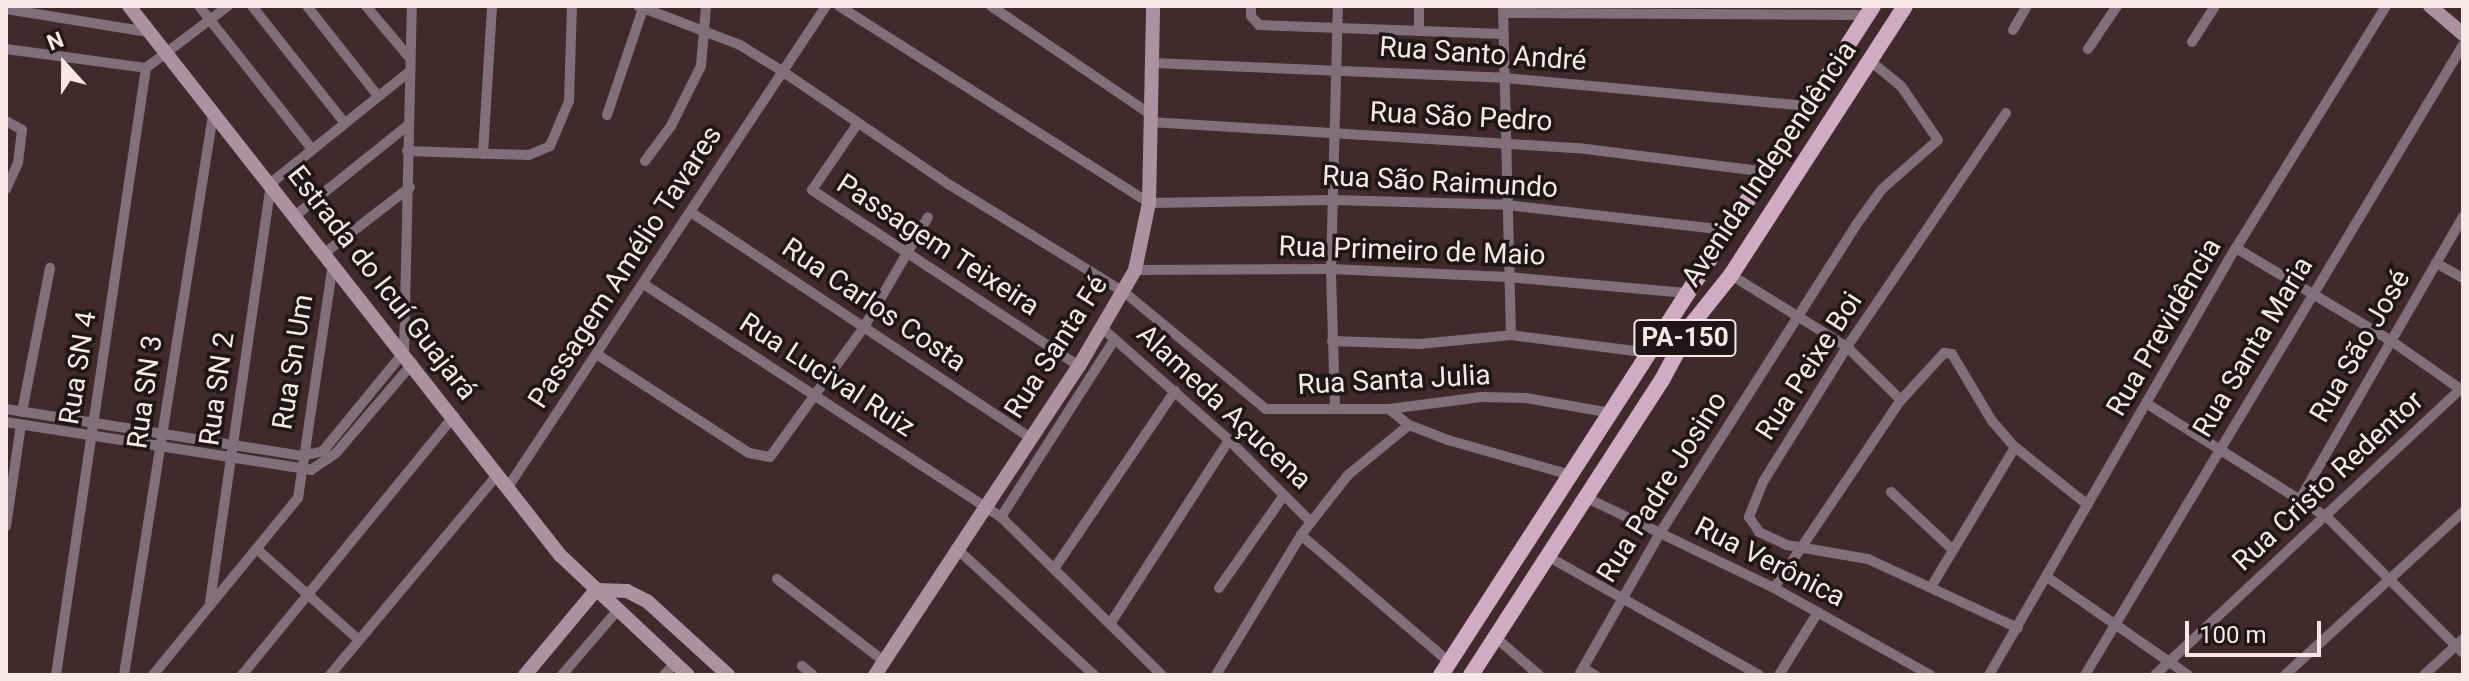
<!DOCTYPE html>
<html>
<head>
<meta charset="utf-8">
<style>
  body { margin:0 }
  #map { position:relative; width:2469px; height:681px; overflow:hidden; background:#402a2d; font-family:Roboto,sans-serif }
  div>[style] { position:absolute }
  .street>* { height:10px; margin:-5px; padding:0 5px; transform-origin:5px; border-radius:5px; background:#816f79 }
  .secondary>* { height:14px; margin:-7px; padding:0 7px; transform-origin:7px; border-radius:7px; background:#ad91a1 }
  .primary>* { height:16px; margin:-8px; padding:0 8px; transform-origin:8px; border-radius:8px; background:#d0abc1 }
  span { translate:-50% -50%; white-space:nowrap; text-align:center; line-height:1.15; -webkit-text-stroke:7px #201617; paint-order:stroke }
  .shield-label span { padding:2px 6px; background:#201617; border:2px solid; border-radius:6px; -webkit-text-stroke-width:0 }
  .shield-label { font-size:26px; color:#f7e7e9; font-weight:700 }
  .street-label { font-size:28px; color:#f7e7e9 }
  .frame { position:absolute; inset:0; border:8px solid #f7e7e9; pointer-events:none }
  .north { position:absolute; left:24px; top:24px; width:80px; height:80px; -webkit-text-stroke:6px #201617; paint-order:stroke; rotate:339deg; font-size:22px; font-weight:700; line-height:32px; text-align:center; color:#f7e7e9 }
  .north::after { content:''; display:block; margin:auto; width:28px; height:36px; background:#f7e7e9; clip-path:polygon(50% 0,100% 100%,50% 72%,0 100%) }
  .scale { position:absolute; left:2185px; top:621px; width:136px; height:36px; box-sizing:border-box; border:4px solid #f7e7e9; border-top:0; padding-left:10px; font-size:24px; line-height:28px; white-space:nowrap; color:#f7e7e9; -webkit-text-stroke:6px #201617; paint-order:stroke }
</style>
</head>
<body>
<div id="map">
  <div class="street">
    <i style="left:199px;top:6px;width:182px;rotate:51.7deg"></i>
    <i style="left:252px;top:6px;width:148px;rotate:51.6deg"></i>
    <i style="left:307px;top:6px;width:115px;rotate:51.7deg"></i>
    <i style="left:366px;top:6px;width:67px;rotate:49.9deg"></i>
    <i style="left:638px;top:6px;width:109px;rotate:20.9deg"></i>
    <i style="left:740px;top:45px;width:49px;rotate:31.8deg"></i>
    <i style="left:782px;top:71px;width:203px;rotate:34.2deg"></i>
    <i style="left:950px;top:185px;width:204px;rotate:31.6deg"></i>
    <i style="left:1124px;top:292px;width:184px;rotate:39.5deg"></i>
    <i style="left:1266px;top:409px;width:123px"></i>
    <i style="left:1389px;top:409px;width:93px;rotate:-7.4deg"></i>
    <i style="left:1481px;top:397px;width:45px;rotate:1.3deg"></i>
    <i style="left:1526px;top:398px;width:86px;rotate:10deg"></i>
    <i style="left:839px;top:6px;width:367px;rotate:32.4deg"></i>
    <i style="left:1149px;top:203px;width:184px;rotate:-0.9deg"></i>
    <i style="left:1333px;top:200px;width:174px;rotate:1.6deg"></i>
    <i style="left:1507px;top:205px;width:221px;rotate:6.5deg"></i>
    <i style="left:991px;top:6px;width:192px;rotate:34.2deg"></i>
    <i style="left:1251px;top:6px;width:10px;rotate:90deg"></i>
    <i style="left:1251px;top:16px;width:12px;rotate:48deg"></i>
    <i style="left:1259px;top:25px;width:245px;rotate:2.1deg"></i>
    <i style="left:6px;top:9px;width:144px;rotate:9.2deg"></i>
    <i style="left:1503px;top:9px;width:326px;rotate:88.6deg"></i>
    <i style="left:1503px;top:13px;width:362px;rotate:0.3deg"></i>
    <i style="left:2013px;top:30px;width:28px;rotate:-60deg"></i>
    <i style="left:1419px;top:31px;width:25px;rotate:-90deg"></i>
    <i style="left:2192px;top:42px;width:43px;rotate:-57.4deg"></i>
    <i style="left:6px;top:49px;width:141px;rotate:7.7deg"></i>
    <i style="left:146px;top:68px;width:103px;rotate:-37.1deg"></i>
    <i style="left:2088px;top:49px;width:52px;rotate:-56deg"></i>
    <i style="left:1153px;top:63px;width:352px;rotate:2.4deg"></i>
    <i style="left:1505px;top:78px;width:304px;rotate:5.3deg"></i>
    <i style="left:2006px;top:113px;width:283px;rotate:124.2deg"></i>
    <i style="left:1847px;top:347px;width:159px;rotate:121.9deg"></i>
    <i style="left:1763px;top:482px;width:38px;rotate:112deg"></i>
    <i style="left:1749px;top:517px;width:18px;rotate:56deg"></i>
    <i style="left:1759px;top:532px;width:31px;rotate:25deg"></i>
    <i style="left:1787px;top:545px;width:82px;rotate:9.8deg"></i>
    <i style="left:1868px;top:559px;width:165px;rotate:24.7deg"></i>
    <i style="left:607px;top:115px;width:115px;rotate:-71.3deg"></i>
    <i style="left:6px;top:121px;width:18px;rotate:29deg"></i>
    <i style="left:22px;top:130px;width:33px;rotate:97deg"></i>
    <i style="left:18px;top:163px;width:29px;rotate:115deg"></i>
    <i style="left:1150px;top:122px;width:429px;rotate:3.5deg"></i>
    <i style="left:1578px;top:148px;width:193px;rotate:7.2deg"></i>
    <i style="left:858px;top:123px;width:81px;rotate:124.5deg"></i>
    <i style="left:812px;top:190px;width:320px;rotate:33.4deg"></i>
    <i style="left:407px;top:151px;width:122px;rotate:1.9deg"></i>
    <i style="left:529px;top:155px;width:23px;rotate:-23deg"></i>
    <i style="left:550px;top:146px;width:49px;rotate:-67.1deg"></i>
    <i style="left:569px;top:101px;width:95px;rotate:-88.2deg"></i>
    <i style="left:483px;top:154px;width:148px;rotate:-86.5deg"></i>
    <i style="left:645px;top:161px;width:44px;rotate:-53.4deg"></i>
    <i style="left:671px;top:126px;width:67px;rotate:-63.4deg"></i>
    <i style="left:701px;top:66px;width:60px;rotate:-85.2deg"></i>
    <i style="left:692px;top:213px;width:405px;rotate:33.6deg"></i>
    <i style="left:296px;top:215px;width:142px;rotate:-38.7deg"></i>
    <i style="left:2236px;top:248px;width:179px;rotate:30.9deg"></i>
    <i style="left:2390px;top:340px;width:89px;rotate:34.9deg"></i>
    <i style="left:326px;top:252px;width:106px;rotate:-37.7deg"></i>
    <i style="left:2436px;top:263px;width:31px;rotate:29deg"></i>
    <i style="left:1135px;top:270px;width:196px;rotate:-0.3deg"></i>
    <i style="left:1331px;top:269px;width:177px;rotate:2.6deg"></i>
    <i style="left:1508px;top:277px;width:179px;rotate:5.1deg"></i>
    <i style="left:1731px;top:275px;width:137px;rotate:31.8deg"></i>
    <i style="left:1847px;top:347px;width:76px;rotate:44.5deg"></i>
    <i style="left:645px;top:285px;width:425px;rotate:33.1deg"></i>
    <i style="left:1001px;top:517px;width:226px;rotate:44.5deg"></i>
    <i style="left:1102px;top:328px;width:169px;rotate:41.4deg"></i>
    <i style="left:1229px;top:440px;width:116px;rotate:45deg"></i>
    <i style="left:1332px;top:341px;width:88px;rotate:2deg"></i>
    <i style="left:1420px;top:344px;width:91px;rotate:-5.6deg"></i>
    <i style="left:1511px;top:335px;width:140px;rotate:7.4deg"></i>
    <i style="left:598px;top:355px;width:180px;rotate:33deg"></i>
    <i style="left:749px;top:453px;width:21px;rotate:11deg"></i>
    <i style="left:770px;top:457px;width:160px;rotate:-54.1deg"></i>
    <i style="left:864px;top:327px;width:127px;rotate:-59.8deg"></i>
    <i style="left:2149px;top:405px;width:210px;rotate:32.2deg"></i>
    <i style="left:2327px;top:517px;width:192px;rotate:45deg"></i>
    <i style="left:1335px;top:407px;width:138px;rotate:-91.7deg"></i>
    <i style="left:1331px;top:269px;width:263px;rotate:-88.5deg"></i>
    <i style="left:6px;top:409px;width:300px;rotate:9deg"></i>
    <i style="left:302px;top:456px;width:22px;rotate:-13deg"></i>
    <i style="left:323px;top:451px;width:128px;rotate:-50.7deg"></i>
    <i style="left:404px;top:352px;width:346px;rotate:-88.7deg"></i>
    <i style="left:1389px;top:409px;width:26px;rotate:39deg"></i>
    <i style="left:1409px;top:425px;width:42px;rotate:21deg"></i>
    <i style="left:1448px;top:440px;width:128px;rotate:15.9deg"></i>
    <i style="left:22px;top:412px;width:147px;rotate:-79deg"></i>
    <i style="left:6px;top:422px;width:309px;rotate:8.9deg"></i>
    <i style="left:311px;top:470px;width:30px;rotate:-34deg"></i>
    <i style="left:336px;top:453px;width:118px;rotate:-49.5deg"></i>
    <i style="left:508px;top:487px;width:577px;rotate:-56.53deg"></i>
    <i style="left:1891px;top:492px;width:85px;rotate:43.1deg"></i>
    <i style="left:1585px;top:497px;width:210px;rotate:25.7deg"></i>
    <i style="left:1774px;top:588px;width:179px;rotate:29.1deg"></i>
    <i style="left:2300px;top:499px;width:326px;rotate:-60deg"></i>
    <i style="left:1001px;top:517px;width:211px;rotate:-57.4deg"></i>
    <i style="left:6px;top:526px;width:102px;rotate:-81.6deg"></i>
    <i style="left:1301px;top:535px;width:195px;rotate:40.6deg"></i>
    <i style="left:956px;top:548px;width:188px;rotate:42.6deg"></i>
    <i style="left:259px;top:551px;width:134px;rotate:41.7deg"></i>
    <i style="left:1547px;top:556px;width:243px;rotate:29.3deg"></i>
    <i style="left:1056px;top:566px;width:212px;rotate:-55.8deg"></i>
    <i style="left:2047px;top:577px;width:172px;rotate:34.8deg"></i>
    <i style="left:777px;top:579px;width:135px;rotate:37.5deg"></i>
    <i style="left:1931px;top:587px;width:163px;rotate:-59deg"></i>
    <i style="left:1219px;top:588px;width:113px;rotate:-55deg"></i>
    <i style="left:1774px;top:588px;width:227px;rotate:-56deg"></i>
    <i style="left:1901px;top:400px;width:64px;rotate:-47.5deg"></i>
    <i style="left:1944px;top:353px;width:8px;rotate:7deg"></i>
    <i style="left:1952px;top:354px;width:78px;rotate:59.2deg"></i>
    <i style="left:1992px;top:421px;width:35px;rotate:49deg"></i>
    <i style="left:2015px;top:447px;width:93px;rotate:38.5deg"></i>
    <i style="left:210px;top:602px;width:423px;rotate:-81.7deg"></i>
    <i style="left:271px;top:183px;width:176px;rotate:-38.8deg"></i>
    <i style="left:1112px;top:621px;width:216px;rotate:-57.1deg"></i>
    <i style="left:1495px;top:637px;width:58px;rotate:40.8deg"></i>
    <i style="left:802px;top:666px;width:14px;rotate:39deg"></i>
    <i style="left:1583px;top:668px;width:14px;rotate:30deg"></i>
    <i style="left:56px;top:675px;width:614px;rotate:-81.57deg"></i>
    <i style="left:124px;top:675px;width:567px;rotate:-80.97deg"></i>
    <i style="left:153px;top:675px;width:229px;rotate:-50.7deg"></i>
    <i style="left:298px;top:498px;width:237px;rotate:-81.5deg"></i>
    <i style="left:242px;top:675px;width:335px;rotate:-50.7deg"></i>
    <i style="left:330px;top:675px;width:262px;rotate:-50.1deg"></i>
    <i style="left:562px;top:675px;width:86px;rotate:-49.3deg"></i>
    <i style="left:664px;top:675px;width:16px;rotate:-47deg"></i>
    <i style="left:1216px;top:675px;width:164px;rotate:-58.7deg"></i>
    <i style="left:1301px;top:535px;width:76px;rotate:-51.9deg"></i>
    <i style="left:1348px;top:475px;width:79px;rotate:-39.3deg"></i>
    <i style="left:1579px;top:675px;width:163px;rotate:-60.3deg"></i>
    <i style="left:1660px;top:533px;width:365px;rotate:-57.5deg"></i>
    <i style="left:1856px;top:225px;width:44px;rotate:-54.2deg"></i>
    <i style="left:1882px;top:189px;width:74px;rotate:-41.2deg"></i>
    <i style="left:1938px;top:140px;width:65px;rotate:-124.4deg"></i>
    <i style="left:1901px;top:86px;width:40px;rotate:-141deg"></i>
    <i style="left:1779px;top:675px;width:74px;rotate:-58.2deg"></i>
    <i style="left:1989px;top:675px;width:493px;rotate:-60deg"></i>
    <i style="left:2236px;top:248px;width:285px;rotate:-58.2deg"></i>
    <i style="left:2085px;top:675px;width:735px;rotate:-59.04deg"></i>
    <i style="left:2155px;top:675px;width:422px;rotate:-43.1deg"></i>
    <i style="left:2285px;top:675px;width:241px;rotate:-42.5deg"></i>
    <i style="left:2424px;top:675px;width:53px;rotate:-42.7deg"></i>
  </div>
  <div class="secondary">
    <i style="left:129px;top:6px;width:698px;rotate:51.87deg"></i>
    <i style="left:560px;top:555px;width:175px;rotate:43.2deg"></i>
    <i style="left:2430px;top:6px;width:43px;rotate:40.3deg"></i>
    <i style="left:596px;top:590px;width:31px;rotate:2deg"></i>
    <i style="left:627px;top:591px;width:22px;rotate:27deg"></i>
    <i style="left:647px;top:601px;width:110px;rotate:42.4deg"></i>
    <i style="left:525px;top:675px;width:111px;rotate:-50.1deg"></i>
    <i style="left:875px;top:675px;width:370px;rotate:-56.6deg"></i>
    <i style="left:1079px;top:366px;width:111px;rotate:-59.7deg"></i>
    <i style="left:1135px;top:270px;width:68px;rotate:-78.2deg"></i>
    <i style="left:1149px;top:203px;width:197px;rotate:-88.8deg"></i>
  </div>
  <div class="primary">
    <i style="left:1441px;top:675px;width:796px;rotate:-57.15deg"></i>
    <i style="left:1471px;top:675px;width:351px;rotate:-57.1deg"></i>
    <i style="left:1662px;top:380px;width:64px;rotate:-61.8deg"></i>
    <i style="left:1692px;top:324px;width:63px;rotate:-51.5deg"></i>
    <i style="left:1731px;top:275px;width:320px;rotate:-57.1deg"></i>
  </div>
  <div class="shield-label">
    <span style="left:1685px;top:338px">PA-150</span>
  </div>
  <div class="street-label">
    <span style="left:1483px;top:54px;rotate:4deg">Rua Santo André</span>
    <span style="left:1461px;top:117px;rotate:3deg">Rua São Pedro</span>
    <span style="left:1769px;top:164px;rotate:-56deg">Avenida Independência</span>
    <span style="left:1440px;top:182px;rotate:3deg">Rua São Raimundo</span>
    <span style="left:938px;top:245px;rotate:33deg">Passagem Teixeira</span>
    <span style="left:1412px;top:251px;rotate:2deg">Rua Primeiro de Maio</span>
    <span style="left:625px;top:267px;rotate:-57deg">Passagem Amélio Tavares</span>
    <span style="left:382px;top:283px;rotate:52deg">Estrada do Icuí Guajará</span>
    <span style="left:874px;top:305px;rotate:34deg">Rua Carlos Costa</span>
    <span style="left:2164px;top:327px;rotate:-60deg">Rua Previdência</span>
    <span style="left:2360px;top:346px;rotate:-60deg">Rua São José</span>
    <span style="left:1056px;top:347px;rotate:-57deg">Rua Santa Fé</span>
    <span style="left:2253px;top:347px;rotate:-59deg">Rua Santa Maria</span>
    <span style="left:293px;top:362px;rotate:-81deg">Rua Sn Um</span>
    <span style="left:1809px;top:366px;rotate:-57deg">Rua Peixe Boi</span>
    <span style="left:78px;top:368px;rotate:-81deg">Rua SN 4</span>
    <span style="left:827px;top:375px;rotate:33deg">Rua Lucival Ruiz</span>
    <span style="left:1394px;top:380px;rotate:-3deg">Rua Santa Julia</span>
    <span style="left:217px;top:389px;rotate:-82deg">Rua SN 2</span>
    <span style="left:145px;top:392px;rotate:-82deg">Rua SN 3</span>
    <span style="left:1224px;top:407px;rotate:43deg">Alameda Açucena</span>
    <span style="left:2328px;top:481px;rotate:-43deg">Rua Cristo Redentor</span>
    <span style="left:1662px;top:487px;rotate:-58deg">Rua Padre Josino</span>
    <span style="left:1770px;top:562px;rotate:27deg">Rua Verônica</span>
  </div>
  <div class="frame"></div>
  <div class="north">N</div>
  <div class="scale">100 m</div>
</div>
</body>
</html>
